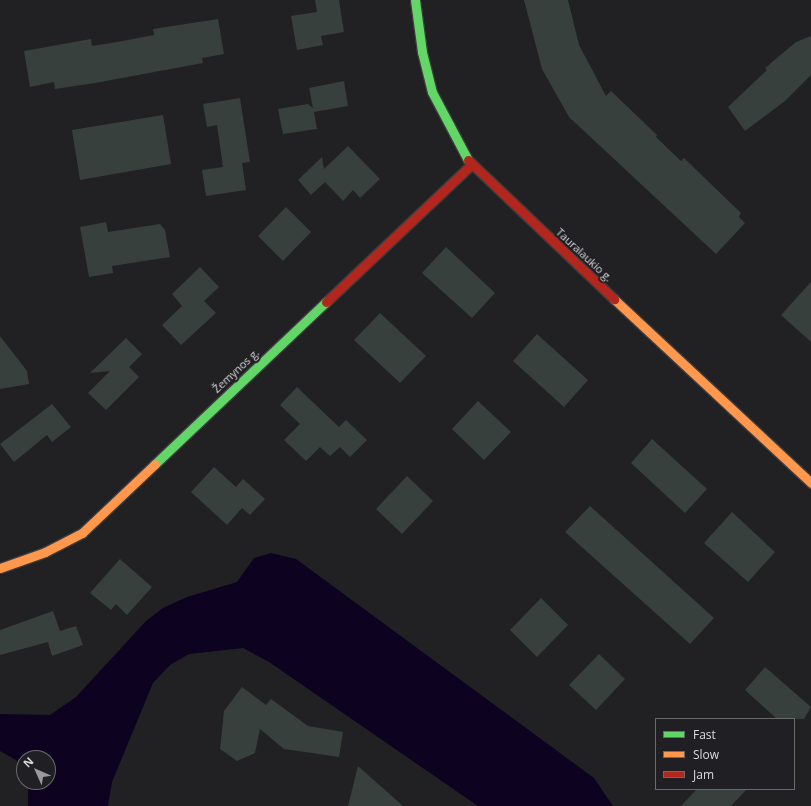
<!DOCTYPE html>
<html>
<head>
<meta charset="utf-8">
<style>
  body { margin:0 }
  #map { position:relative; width:811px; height:806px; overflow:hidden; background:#212022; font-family:"Open Sans",sans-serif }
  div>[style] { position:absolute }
  .water>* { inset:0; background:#0d0321 }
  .building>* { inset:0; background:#37403c }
  .roads { filter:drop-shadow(1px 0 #3d3c3e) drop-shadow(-1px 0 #3d3c3e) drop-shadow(0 1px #3d3c3e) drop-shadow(0 -1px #3d3c3e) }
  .fast>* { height:9px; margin:-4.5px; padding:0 4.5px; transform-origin:4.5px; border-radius:4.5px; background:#63d668 }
  .slow>* { height:9px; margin:-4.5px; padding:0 4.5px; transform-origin:4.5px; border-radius:4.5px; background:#ff974d }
  .jam>* { height:9px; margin:-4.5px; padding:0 4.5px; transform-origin:4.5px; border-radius:4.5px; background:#b3261e }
  span { translate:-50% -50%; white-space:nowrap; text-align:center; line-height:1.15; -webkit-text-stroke:4px #201f23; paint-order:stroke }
  .street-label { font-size:11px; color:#dbdadd }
  .legend { position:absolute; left:655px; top:718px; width:140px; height:72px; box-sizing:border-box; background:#201f23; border:1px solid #6b6a6d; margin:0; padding:5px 7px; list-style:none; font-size:12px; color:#dbdadd }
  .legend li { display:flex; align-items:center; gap:8px; height:20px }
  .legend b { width:20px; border:1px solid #6b6a6d }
  .north { position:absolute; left:16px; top:750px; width:40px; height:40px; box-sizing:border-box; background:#201f23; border:1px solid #6b6a6d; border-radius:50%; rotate:315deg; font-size:11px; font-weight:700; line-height:16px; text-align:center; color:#dbdadd }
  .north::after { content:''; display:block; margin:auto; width:14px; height:18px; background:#9a999c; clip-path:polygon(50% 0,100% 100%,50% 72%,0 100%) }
</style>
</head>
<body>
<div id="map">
  <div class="water">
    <i style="clip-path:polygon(271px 553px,296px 559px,594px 778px,613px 806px,478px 806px,269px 662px,243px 648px,189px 654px,170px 665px,153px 683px,112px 782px,108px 806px,28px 806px,28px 782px,48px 782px,48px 758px,24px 758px,24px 773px,16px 760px,0 751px,0 714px,50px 715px,76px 697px,146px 621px,163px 608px,187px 597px,237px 582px,254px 558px)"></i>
  </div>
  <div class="building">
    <i style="clip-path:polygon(315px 0,339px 0,344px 32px,321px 36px,323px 45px,297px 50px,291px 16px,317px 12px)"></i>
    <i style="clip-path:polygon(524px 0,568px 0,579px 45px,606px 96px,611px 91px,657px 135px,656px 137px,681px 161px,684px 158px,741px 213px,739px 217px,745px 223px,716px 254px,569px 117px,542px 69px)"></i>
    <i style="clip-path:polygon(218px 19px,224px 54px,202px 58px,203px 63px,95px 83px,55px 89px,54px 82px,30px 87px,24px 51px,91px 39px,92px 46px,117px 42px,154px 35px,153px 29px)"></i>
    <i style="clip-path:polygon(811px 36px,811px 75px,785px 101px,745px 131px,728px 107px,767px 70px,765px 68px,796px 42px)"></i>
    <i style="clip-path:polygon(344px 81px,348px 106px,314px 112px,317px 129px,283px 134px,278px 109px,308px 104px,313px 108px,309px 88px)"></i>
    <i style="clip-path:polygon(240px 98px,250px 162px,242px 163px,246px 190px,206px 196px,202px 170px,223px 167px,217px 125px,207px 127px,203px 104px)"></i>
    <i style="clip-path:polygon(163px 115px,171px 164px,80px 180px,72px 130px)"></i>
    <i style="clip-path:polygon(348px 146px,380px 179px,360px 198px,353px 190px,343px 201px,325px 182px,311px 195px,298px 180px,322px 157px,324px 169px)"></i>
    <i style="clip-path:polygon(286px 207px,311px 232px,283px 261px,258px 236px)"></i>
    <i style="clip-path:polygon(106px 222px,108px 232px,160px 224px,165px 230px,170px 257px,112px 266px,113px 273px,89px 277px,80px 227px)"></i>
    <i style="clip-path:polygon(446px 247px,495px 293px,472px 318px,422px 273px)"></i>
    <i style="clip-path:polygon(200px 267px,219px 287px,204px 301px,216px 313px,181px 345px,162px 325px,182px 306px,172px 294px)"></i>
    <i style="clip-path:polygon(811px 282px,811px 342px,781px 315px)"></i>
    <i style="clip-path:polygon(380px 313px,426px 356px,400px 383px,354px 340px)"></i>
    <i style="clip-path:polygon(537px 334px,588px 380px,564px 407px,513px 361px)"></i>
    <i style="clip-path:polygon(0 336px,27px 371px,29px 384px,0 389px)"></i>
    <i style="clip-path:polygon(126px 338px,142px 354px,129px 367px,139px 377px,106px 410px,88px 393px,110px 371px,90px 373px)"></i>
    <i style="clip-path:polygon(297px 387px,339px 427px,346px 420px,367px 440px,350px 457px,340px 447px,330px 456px,320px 447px,306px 461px,284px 440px,300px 424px,280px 405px)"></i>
    <i style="clip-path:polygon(478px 401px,511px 432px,484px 460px,452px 429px)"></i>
    <i style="clip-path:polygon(52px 404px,71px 427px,52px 442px,47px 435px,14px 462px,0 444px)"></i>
    <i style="clip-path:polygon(652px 439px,707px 489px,685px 513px,631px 463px)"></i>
    <i style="clip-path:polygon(214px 467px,236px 487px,243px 479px,265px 499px,250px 515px,242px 508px,227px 525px,191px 492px)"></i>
    <i style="clip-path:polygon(407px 476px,433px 501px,402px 534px,376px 509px)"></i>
    <i style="clip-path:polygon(590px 506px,714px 618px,690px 644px,565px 532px)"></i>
    <i style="clip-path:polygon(732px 512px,775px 552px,748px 582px,704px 543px)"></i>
    <i style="clip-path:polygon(120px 559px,152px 587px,127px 615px,116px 604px,111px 610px,90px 593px)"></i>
    <i style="clip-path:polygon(541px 598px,568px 625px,537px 657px,510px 630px)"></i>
    <i style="clip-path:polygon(53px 611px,60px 631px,76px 626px,83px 645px,52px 656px,48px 642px,0 655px,0 630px)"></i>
    <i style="clip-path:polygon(599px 654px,625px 679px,596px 710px,569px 685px)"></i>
    <i style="clip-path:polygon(765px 667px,811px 707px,804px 719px,777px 719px,745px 690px)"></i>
    <i style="clip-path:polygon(242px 687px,266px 705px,271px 699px,308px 726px,343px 732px,339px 757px,284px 749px,260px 729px,255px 753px,237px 761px,220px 749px,224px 711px)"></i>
    <i style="clip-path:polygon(358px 766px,403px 806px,348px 806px)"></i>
    <i style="clip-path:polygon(697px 789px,747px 789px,731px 806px,681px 806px)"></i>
  </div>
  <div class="roads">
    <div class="fast">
      <i style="left:415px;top:0;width:52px;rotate:82.3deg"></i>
      <i style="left:422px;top:52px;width:41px;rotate:76deg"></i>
      <i style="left:432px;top:92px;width:77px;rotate:62.1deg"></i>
      <i style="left:155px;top:464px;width:236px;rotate:-43.5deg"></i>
    </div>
    <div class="slow">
      <i style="left:614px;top:299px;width:270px;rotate:43deg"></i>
      <i style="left:0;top:568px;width:48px;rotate:-19.6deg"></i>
      <i style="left:45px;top:552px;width:42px;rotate:-27.2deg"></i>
      <i style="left:82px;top:533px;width:100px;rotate:-43.4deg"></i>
    </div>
    <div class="jam">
      <i style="left:468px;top:160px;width:202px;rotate:43.6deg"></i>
      <i style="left:326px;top:302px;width:199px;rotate:-43.4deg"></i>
    </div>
  </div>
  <div class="street-label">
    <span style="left:584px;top:255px;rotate:43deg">Tauralaukio g.</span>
    <span style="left:236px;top:371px;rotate:-43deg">Žemynos g.</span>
  </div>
  <ul class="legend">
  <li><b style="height:5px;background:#63d668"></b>Fast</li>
  <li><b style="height:5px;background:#ff974d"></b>Slow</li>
  <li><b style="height:5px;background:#b3261e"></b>Jam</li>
  </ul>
  <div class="north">N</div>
</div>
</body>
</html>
